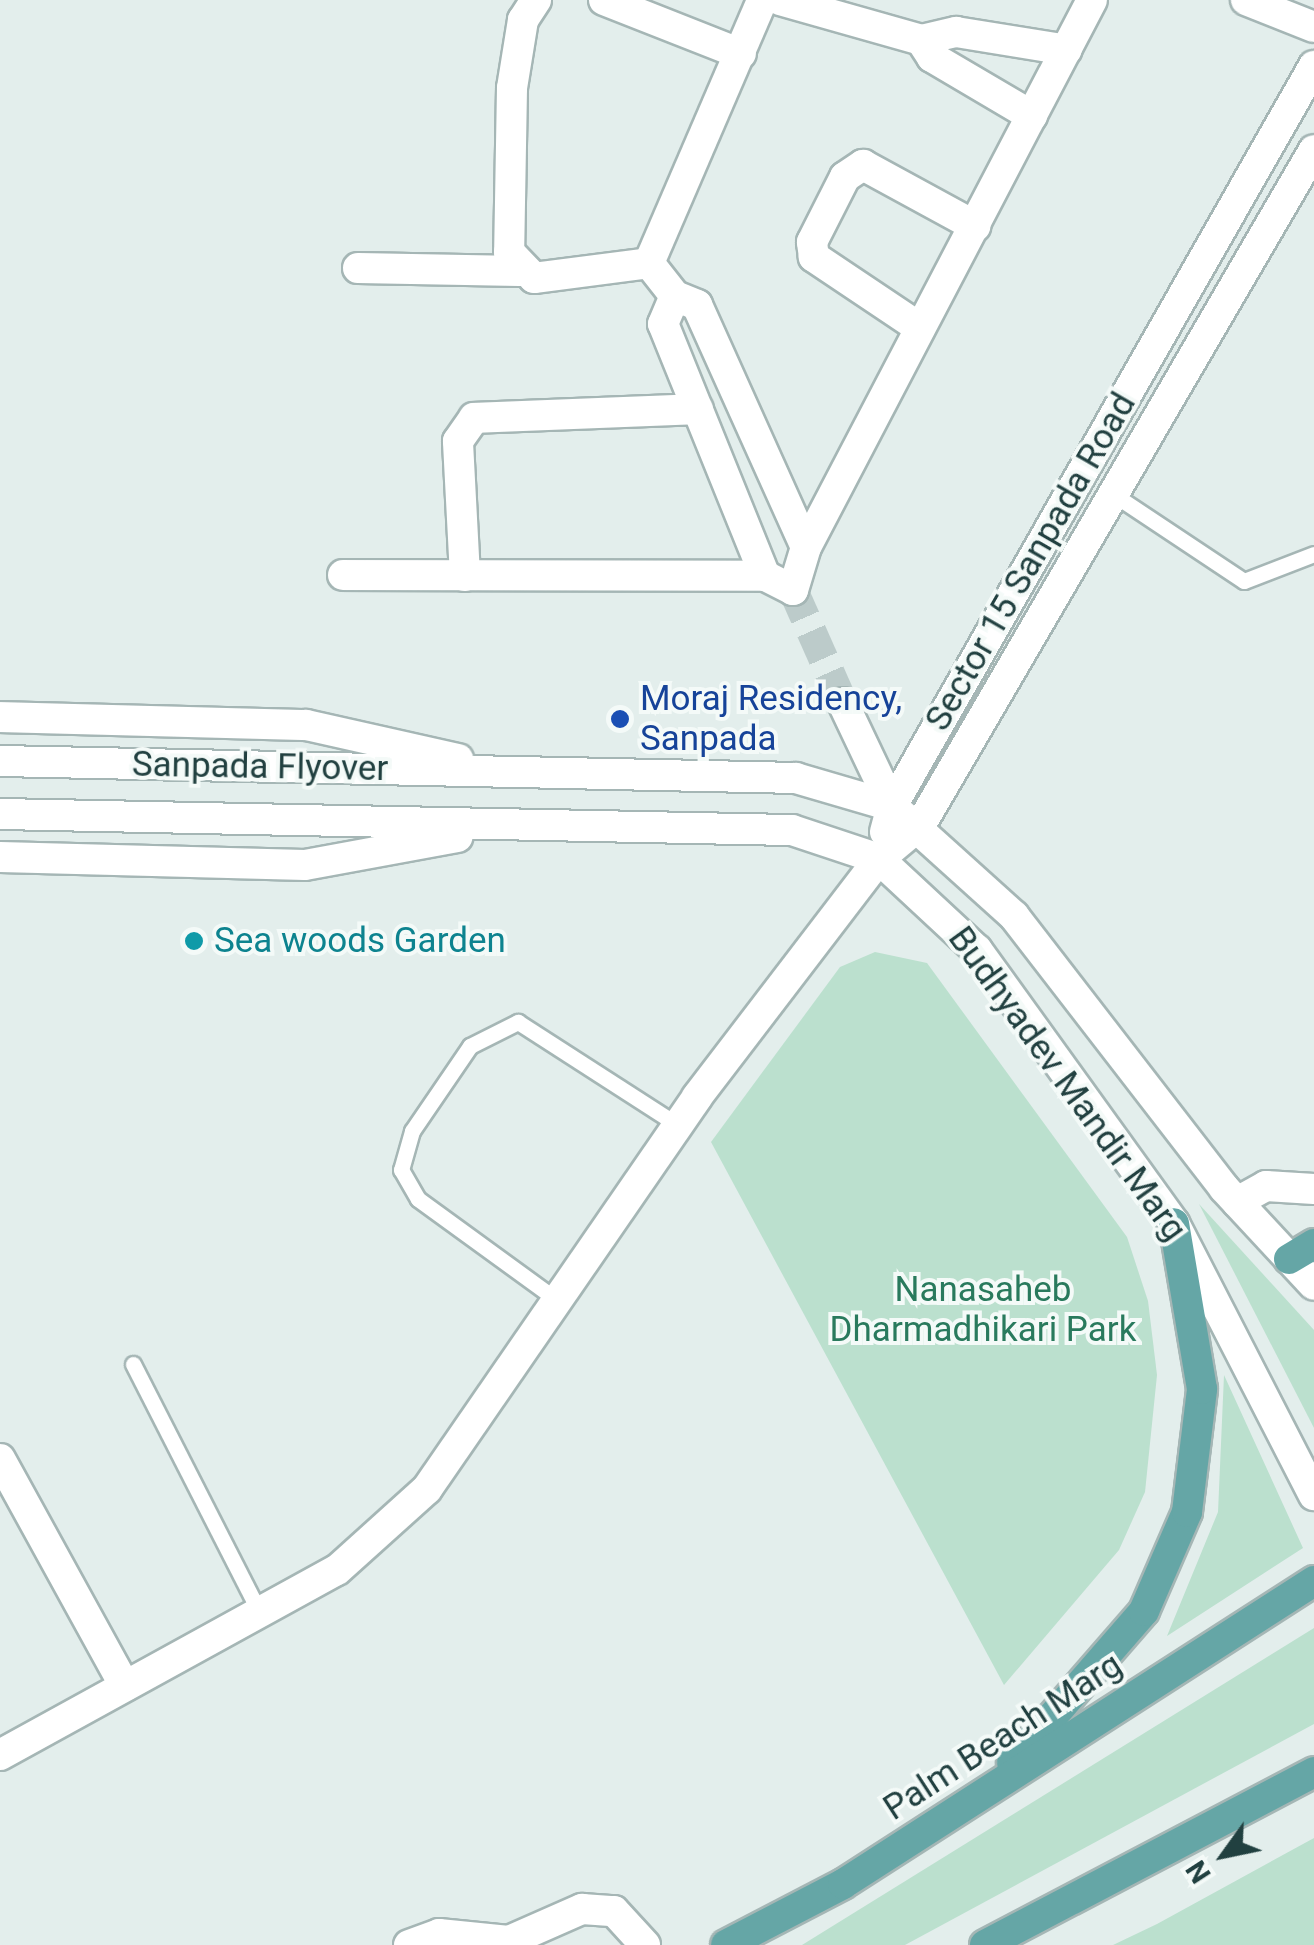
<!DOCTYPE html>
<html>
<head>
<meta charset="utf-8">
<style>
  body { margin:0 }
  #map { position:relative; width:1314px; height:1945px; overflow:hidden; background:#e3eeec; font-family:Roboto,sans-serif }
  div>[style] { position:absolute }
  .green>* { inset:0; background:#bbe0ce }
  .minor-tunnel>* { height:30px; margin-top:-15px; transform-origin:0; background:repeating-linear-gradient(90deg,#bccbca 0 30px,transparent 0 45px) }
  .roads { filter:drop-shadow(2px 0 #a5b6b5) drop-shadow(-2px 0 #a5b6b5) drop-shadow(0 2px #a5b6b5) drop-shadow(0 -2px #a5b6b5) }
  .service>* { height:15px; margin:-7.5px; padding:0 7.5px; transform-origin:7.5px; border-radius:7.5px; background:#fff }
  .minor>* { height:30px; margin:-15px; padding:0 15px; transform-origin:15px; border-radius:15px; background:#fff }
  .secondary>* { height:30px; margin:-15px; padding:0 15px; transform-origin:15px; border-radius:15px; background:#fff }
  .primary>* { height:30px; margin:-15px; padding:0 15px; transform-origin:15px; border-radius:15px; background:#65a6a6 }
  .dots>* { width:28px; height:28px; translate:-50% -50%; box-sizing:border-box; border:5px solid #f4faf8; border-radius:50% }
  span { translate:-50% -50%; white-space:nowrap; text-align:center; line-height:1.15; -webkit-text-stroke:8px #f4faf8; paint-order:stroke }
  .street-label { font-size:35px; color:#214040 }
  .transit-label { font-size:35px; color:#164399 }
  .left { translate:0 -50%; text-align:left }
  .culture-label { font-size:35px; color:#0d838f }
  .park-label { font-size:35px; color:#297a5d }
  .north { position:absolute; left:1174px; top:1805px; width:100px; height:100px; -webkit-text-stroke:8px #f4faf8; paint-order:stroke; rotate:237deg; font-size:28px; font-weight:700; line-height:40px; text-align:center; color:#214040 }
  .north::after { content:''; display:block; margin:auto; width:35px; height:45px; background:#214040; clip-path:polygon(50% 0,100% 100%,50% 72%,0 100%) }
</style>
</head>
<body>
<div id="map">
  <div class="green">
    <i style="clip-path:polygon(875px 952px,927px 963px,1127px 1237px,1148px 1301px,1157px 1375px,1145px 1492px,1119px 1550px,1004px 1685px,711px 1142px,840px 967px)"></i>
    <i style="clip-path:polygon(1199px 1204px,1314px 1330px,1314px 1428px)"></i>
    <i style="clip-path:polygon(1224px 1375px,1303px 1548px,1167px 1636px,1218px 1512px)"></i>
    <i style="clip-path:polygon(1314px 1628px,1314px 1724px,905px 1945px,802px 1945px)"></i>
    <i style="clip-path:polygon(1314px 1838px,1314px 1945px,1113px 1945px,1157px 1924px)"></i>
  </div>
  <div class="minor-tunnel">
    <i style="left:793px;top:590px;width:124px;rotate:66.1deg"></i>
  </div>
  <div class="roads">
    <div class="service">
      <i style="left:1113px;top:494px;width:157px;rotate:33.6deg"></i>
      <i style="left:1244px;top:581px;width:75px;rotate:-21.1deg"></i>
      <i style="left:557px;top:1300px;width:172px;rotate:-144deg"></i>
      <i style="left:418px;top:1199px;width:34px;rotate:-120deg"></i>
      <i style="left:401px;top:1170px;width:41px;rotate:-74.2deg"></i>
      <i style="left:412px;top:1131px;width:103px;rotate:-55.7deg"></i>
      <i style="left:470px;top:1046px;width:54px;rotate:-26.6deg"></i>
      <i style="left:518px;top:1022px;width:190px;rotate:32.8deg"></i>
      <i style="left:133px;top:1364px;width:280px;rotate:63deg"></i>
    </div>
    <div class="minor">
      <i style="left:536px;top:0;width:24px;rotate:123deg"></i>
      <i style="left:523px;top:20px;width:69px;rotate:99.2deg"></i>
      <i style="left:512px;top:88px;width:164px;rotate:91deg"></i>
      <i style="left:509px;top:252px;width:36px;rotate:46deg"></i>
      <i style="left:534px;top:278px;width:116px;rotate:-7.4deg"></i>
      <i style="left:604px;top:0;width:147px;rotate:21.5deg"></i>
      <i style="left:780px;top:0;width:147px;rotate:15.8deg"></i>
      <i style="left:1246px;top:0;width:73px;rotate:21.7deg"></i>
      <i style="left:1032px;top:116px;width:116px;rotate:-149.5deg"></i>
      <i style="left:932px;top:57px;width:20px;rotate:-123deg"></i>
      <i style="left:921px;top:40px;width:36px;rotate:-13deg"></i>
      <i style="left:956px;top:32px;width:112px;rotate:9.2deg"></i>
      <i style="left:649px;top:263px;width:42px;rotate:51.8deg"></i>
      <i style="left:675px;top:296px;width:24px;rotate:22deg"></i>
      <i style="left:697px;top:305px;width:265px;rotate:65.8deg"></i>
      <i style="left:806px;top:547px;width:45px;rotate:106.8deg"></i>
      <i style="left:793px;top:590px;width:31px;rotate:-153deg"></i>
      <i style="left:765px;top:576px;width:272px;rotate:-112deg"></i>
      <i style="left:663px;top:324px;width:30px;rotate:-67deg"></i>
      <i style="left:649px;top:263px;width:286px;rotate:-66.7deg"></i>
      <i style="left:358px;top:268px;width:161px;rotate:1.1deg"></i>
      <i style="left:920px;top:328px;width:128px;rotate:-146.2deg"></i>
      <i style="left:814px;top:257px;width:15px;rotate:-98deg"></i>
      <i style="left:812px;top:242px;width:73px;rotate:-63.1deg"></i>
      <i style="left:845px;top:177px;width:22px;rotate:-34deg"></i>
      <i style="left:863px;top:165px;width:128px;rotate:28.6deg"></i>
      <i style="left:806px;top:547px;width:617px;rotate:-62.4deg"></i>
      <i style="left:343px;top:575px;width:422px;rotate:0.1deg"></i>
      <i style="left:465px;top:576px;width:135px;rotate:-93deg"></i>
      <i style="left:458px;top:441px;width:28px;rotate:-55deg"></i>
      <i style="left:474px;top:418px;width:224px;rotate:-2.3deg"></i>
      <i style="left:843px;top:703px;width:114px;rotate:64.6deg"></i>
      <i style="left:885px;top:832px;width:27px;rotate:-75deg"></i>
      <i style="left:892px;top:806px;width:852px;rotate:-60.31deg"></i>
      <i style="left:1237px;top:1202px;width:33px;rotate:-29deg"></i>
      <i style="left:1266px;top:1186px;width:48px;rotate:3.6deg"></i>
      <i style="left:0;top:1459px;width:259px;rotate:61.2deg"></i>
      <i style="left:0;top:1755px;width:384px;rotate:-28.8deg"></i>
      <i style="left:337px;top:1570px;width:121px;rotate:-42deg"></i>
      <i style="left:427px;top:1489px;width:476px;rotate:-55.4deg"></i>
      <i style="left:697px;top:1097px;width:300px;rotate:-52.6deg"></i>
      <i style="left:879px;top:859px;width:55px;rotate:-39.8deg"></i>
      <i style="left:921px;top:824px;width:780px;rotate:-59.75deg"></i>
      <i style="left:409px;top:1945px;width:32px;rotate:-20deg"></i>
      <i style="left:439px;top:1934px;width:70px;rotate:5.7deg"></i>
      <i style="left:509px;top:1941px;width:80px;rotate:-23.7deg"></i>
      <i style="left:582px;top:1909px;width:32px;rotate:4deg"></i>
      <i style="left:614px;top:1911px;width:46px;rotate:47.6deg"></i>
    </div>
    <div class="secondary">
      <i style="left:0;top:717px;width:306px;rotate:1.5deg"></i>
      <i style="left:306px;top:725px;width:156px;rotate:12.6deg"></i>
      <i style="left:0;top:761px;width:796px;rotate:1.22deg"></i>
      <i style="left:796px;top:778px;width:100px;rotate:16.3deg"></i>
      <i style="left:892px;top:806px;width:164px;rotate:42deg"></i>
      <i style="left:1014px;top:916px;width:344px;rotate:52.3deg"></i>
      <i style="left:1224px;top:1188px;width:132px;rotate:47.1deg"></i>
      <i style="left:0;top:814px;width:792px;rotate:1.16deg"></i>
      <i style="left:792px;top:830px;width:92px;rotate:18.4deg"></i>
      <i style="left:879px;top:859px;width:134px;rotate:42.9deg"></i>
      <i style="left:977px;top:950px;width:337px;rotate:54.2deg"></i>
      <i style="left:1174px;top:1223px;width:306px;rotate:62.8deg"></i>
      <i style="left:0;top:857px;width:305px;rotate:1.5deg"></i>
      <i style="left:305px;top:865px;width:155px;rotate:-10.4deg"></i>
    </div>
    <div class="primary">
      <i style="left:1289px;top:1259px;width:29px;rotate:-31deg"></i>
      <i style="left:1012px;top:1763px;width:201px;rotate:-49deg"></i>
      <i style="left:1144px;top:1611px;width:108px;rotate:-66.5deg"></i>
      <i style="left:1187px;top:1512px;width:124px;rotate:-83deg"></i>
      <i style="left:1202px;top:1389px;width:168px;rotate:-99.6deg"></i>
      <i style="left:726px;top:1945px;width:132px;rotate:-27.5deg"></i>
      <i style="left:843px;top:1884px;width:560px;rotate:-32.75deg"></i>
      <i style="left:985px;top:1945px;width:372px;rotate:-27.7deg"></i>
    </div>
  </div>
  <div class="dots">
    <i style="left:620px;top:719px;background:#1a4fb4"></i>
    <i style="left:194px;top:941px;background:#0f9aa8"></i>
  </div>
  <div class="street-label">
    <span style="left:1031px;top:562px;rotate:-60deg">Sector 15 Sanpada Road</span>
    <span style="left:260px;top:767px;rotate:1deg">Sanpada Flyover</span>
    <span style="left:1067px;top:1084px;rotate:54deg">Budhyadev Mandir Marg</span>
    <span style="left:1003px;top:1737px;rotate:-33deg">Palm Beach Marg</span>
  </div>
  <div class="transit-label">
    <span class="left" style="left:640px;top:719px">Moraj Residency,<br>Sanpada</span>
  </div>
  <div class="culture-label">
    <span class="left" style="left:214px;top:941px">Sea woods Garden</span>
  </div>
  <div class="park-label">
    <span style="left:983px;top:1310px">Nanasaheb<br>Dharmadhikari Park</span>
  </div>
  <div class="north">N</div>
</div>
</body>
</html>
